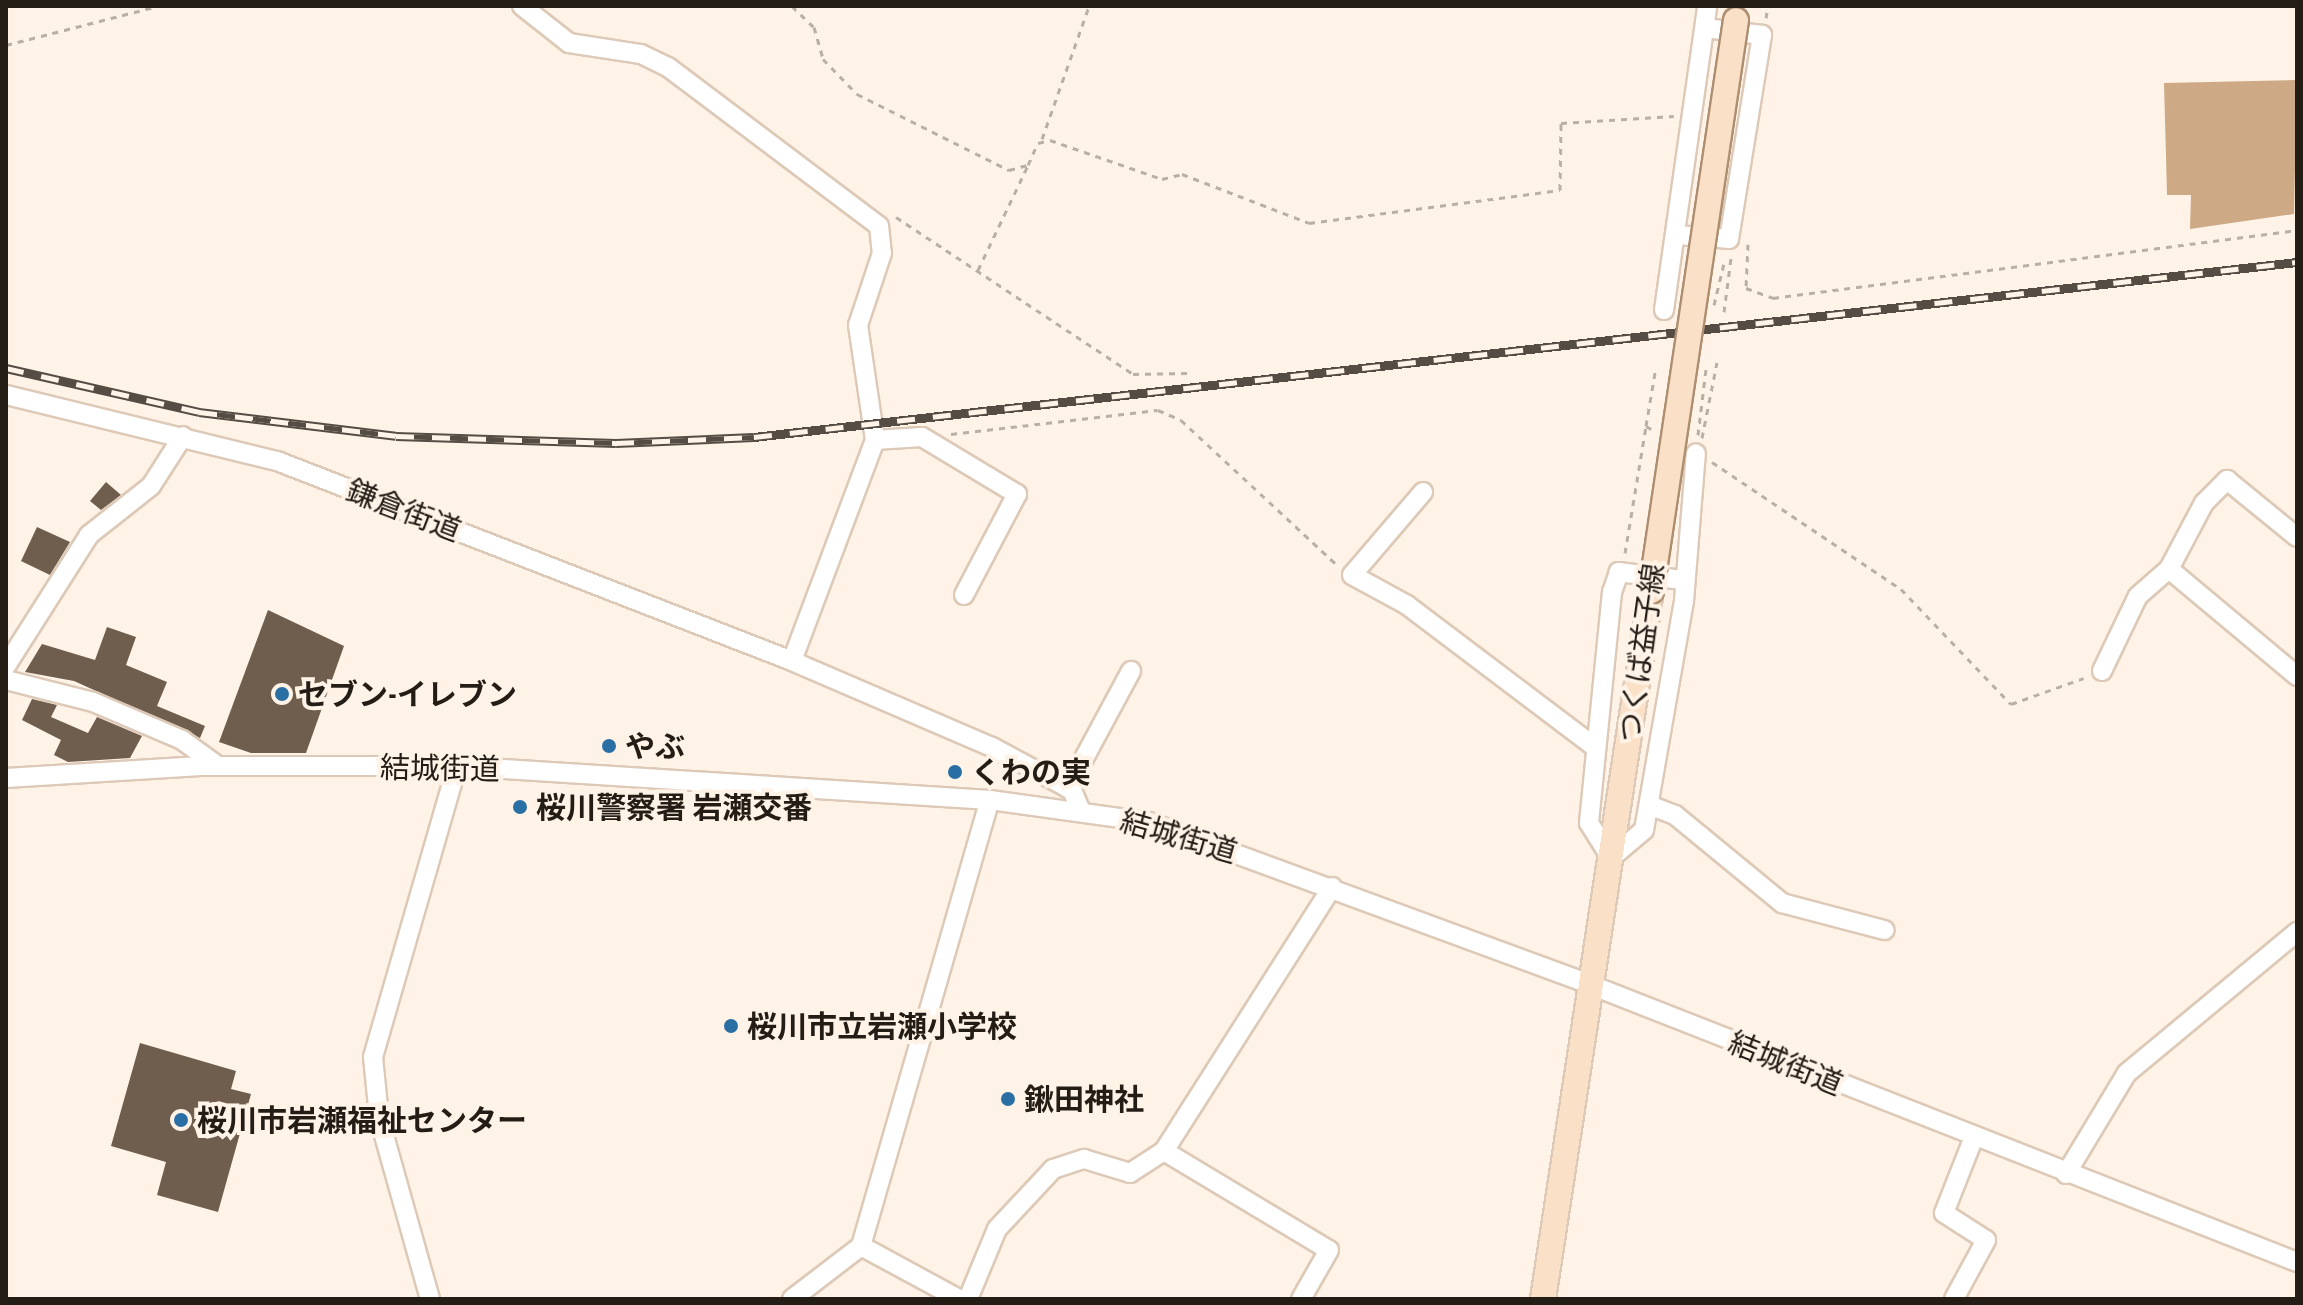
<!DOCTYPE html>
<html>
<head>
<meta charset="utf-8">
<style>
  body { margin:0 }
  #map { position:relative; width:2303px; height:1305px; overflow:hidden; background:#fff3e7; font-family:"PT Sans Narrow","Noto Sans JP",sans-serif }
  div>[style] { position:absolute }
  .water>* { inset:0; background:#cea985 }
  .building>* { inset:0; background:#6f5e4d }
  .path>* { height:3px; margin-top:-1.5px; transform-origin:0; background:repeating-linear-gradient(90deg,#baafa5 0 6px,transparent 0 12px) }
  .roads { filter:drop-shadow(2px 0 #ddc9b7) drop-shadow(-2px 0 #ddc9b7) drop-shadow(0 2px #ddc9b7) drop-shadow(0 -2px #ddc9b7) }
  .minor>* { height:18px; margin:-9px; padding:0 9px; transform-origin:9px; border-radius:9px; background:#fff }
  .major>* { height:24px; margin:-12px; padding:0 12px; transform-origin:12px; border-radius:12px; background:#fae0c6 }
  .rail>* { height:9px; margin-top:-4.5px; transform-origin:0; background:repeating-linear-gradient(90deg,#fff3e7 0 18px,#554d44 0 36px); box-sizing:border-box; border-block:2px solid #554d44 }
  .bridges { filter:drop-shadow(2px 0 #ad8e70) drop-shadow(-2px 0 #ad8e70) drop-shadow(0 2px #ad8e70) drop-shadow(0 -2px #ad8e70) }
  .major-bridge>* { height:24px; margin:-12px; padding:0 12px; transform-origin:12px; border-radius:12px; background:#fae0c6 }
  .dots>* { width:22px; height:22px; translate:-50% -50%; box-sizing:border-box; border:4px solid #fff3e7; border-radius:50% }
  span { translate:-50% -50%; white-space:nowrap; text-align:center; line-height:1.15; -webkit-text-stroke:8px #fff3e7; paint-order:stroke }
  .street-label { font-size:30px; color:#241d16 }
  .poi-label { font-size:30px; color:#241d16; font-weight:700 }
  .left { translate:0 -50%; text-align:left }
  .frame { position:absolute; inset:0; border:8px solid #241d16; pointer-events:none }
</style>
</head>
<body>
<div id="map">
  <div class="water">
    <i style="clip-path:polygon(2297px 80px,2294px 214px,2190px 229px,2191px 195px,2167px 195px,2164px 83px)"></i>
  </div>
  <div class="building">
    <i style="clip-path:polygon(106px 482px,121px 495px,101px 510px,90px 501px)"></i>
    <i style="clip-path:polygon(37px 527px,70px 542px,50px 575px,21px 561px)"></i>
    <i style="clip-path:polygon(268px 610px,344px 646px,306px 753px,251px 753px,219px 742px)"></i>
    <i style="clip-path:polygon(107px 627px,136px 637px,126px 665px,167px 682px,157px 706px,205px 726px,200px 738px,74px 681px,25px 672px,42px 644px,95px 660px)"></i>
    <i style="clip-path:polygon(32px 699px,57px 705px,51px 717px,88px 733px,97px 717px,142px 736px,130px 758px,68px 762px,54px 755px,61px 740px,22px 720px)"></i>
    <i style="clip-path:polygon(140px 1043px,236px 1071px,231px 1089px,251px 1094px,218px 1212px,157px 1195px,166px 1162px,111px 1146px)"></i>
  </div>
  <div class="path">
    <i style="left:792px;top:6px;width:30px;rotate:44deg"></i>
    <i style="left:814px;top:27px;width:33px;rotate:74deg"></i>
    <i style="left:823px;top:59px;width:49px;rotate:45.8deg"></i>
    <i style="left:857px;top:94px;width:170px;rotate:26.6deg"></i>
    <i style="left:1009px;top:170px;width:20px;rotate:-15deg"></i>
    <i style="left:1028px;top:165px;width:24px;rotate:-66deg"></i>
    <i style="left:1038px;top:143px;width:12px;rotate:-14deg"></i>
    <i style="left:1050px;top:140px;width:119px;rotate:19.2deg"></i>
    <i style="left:1162px;top:179px;width:21px;rotate:-14deg"></i>
    <i style="left:1182px;top:174px;width:136px;rotate:21.1deg"></i>
    <i style="left:1309px;top:223px;width:253px;rotate:-7.5deg"></i>
    <i style="left:1560px;top:190px;width:67px;rotate:-89.1deg"></i>
    <i style="left:1561px;top:123px;width:113px;rotate:-3.5deg"></i>
    <i style="left:1766px;top:18px;width:12px;rotate:-81deg"></i>
    <i style="left:6px;top:45px;width:157px;rotate:-14.4deg"></i>
    <i style="left:1042px;top:139px;width:141px;rotate:-70.5deg"></i>
    <i style="left:896px;top:217px;width:284px;rotate:33.5deg"></i>
    <i style="left:1133px;top:374px;width:55px;rotate:-1deg"></i>
    <i style="left:1748px;top:244px;width:44px;rotate:92.6deg"></i>
    <i style="left:1746px;top:288px;width:29px;rotate:20deg"></i>
    <i style="left:1773px;top:298px;width:528px;rotate:-7.39deg"></i>
    <i style="left:978px;top:270px;width:116px;rotate:-64.5deg"></i>
    <i style="left:1714px;top:305px;width:47px;rotate:-76.6deg"></i>
    <i style="left:1724px;top:312px;width:54px;rotate:-82.6deg"></i>
    <i style="left:1646px;top:426px;width:60px;rotate:-80.4deg"></i>
    <i style="left:951px;top:434px;width:208px;rotate:-6.6deg"></i>
    <i style="left:1158px;top:410px;width:25px;rotate:23deg"></i>
    <i style="left:1181px;top:420px;width:214px;rotate:42.9deg"></i>
    <i style="left:1698px;top:435px;width:66px;rotate:-83.1deg"></i>
    <i style="left:1702px;top:438px;width:77px;rotate:-78.8deg"></i>
    <i style="left:1712px;top:462px;width:228px;rotate:33.9deg"></i>
    <i style="left:1901px;top:589px;width:159px;rotate:46.3deg"></i>
    <i style="left:2011px;top:704px;width:77px;rotate:-19.6deg"></i>
    <i style="left:1625px;top:553px;width:129px;rotate:-80.6deg"></i>
    <i style="left:1646px;top:426px;width:8px;rotate:30deg"></i>
  </div>
  <div class="roads">
    <div class="minor">
      <i style="left:522px;top:6px;width:60px;rotate:38.2deg"></i>
      <i style="left:569px;top:43px;width:73px;rotate:8.7deg"></i>
      <i style="left:641px;top:54px;width:30px;rotate:26deg"></i>
      <i style="left:668px;top:67px;width:264px;rotate:37deg"></i>
      <i style="left:879px;top:226px;width:27px;rotate:84deg"></i>
      <i style="left:882px;top:253px;width:76px;rotate:108.4deg"></i>
      <i style="left:858px;top:325px;width:116px;rotate:81.6deg"></i>
      <i style="left:875px;top:440px;width:236px;rotate:110.6deg"></i>
      <i style="left:1676px;top:235px;width:53px;rotate:4.3deg"></i>
      <i style="left:1729px;top:239px;width:207px;rotate:-80.8deg"></i>
      <i style="left:1762px;top:35px;width:57px;rotate:-173deg"></i>
      <i style="left:1664px;top:310px;width:307px;rotate:-81.9deg"></i>
      <i style="left:6px;top:395px;width:279px;rotate:13.7deg"></i>
      <i style="left:277px;top:461px;width:552px;rotate:21.22deg"></i>
      <i style="left:792px;top:661px;width:218px;rotate:23.3deg"></i>
      <i style="left:992px;top:747px;width:91px;rotate:28.3deg"></i>
      <i style="left:1072px;top:790px;width:23px;rotate:67deg"></i>
      <i style="left:875px;top:440px;width:47px;rotate:-3.7deg"></i>
      <i style="left:922px;top:437px;width:111px;rotate:31deg"></i>
      <i style="left:1017px;top:494px;width:114px;rotate:117.7deg"></i>
      <i style="left:1423px;top:492px;width:109px;rotate:130.5deg"></i>
      <i style="left:1352px;top:575px;width:63px;rotate:28.6deg"></i>
      <i style="left:1407px;top:605px;width:237px;rotate:37.1deg"></i>
      <i style="left:2169px;top:569px;width:167px;rotate:39.9deg"></i>
      <i style="left:1682px;top:580px;width:64px;rotate:-172.8deg"></i>
      <i style="left:1619px;top:572px;width:21px;rotate:109deg"></i>
      <i style="left:1612px;top:592px;width:232px;rotate:95.7deg"></i>
      <i style="left:1589px;top:823px;width:41px;rotate:57.8deg"></i>
      <i style="left:1611px;top:858px;width:43px;rotate:-40.3deg"></i>
      <i style="left:1644px;top:830px;width:232px;rotate:-80.1deg"></i>
      <i style="left:1684px;top:601px;width:148px;rotate:-85.4deg"></i>
      <i style="left:6px;top:666px;width:155px;rotate:-57.6deg"></i>
      <i style="left:89px;top:535px;width:79px;rotate:-38.3deg"></i>
      <i style="left:151px;top:486px;width:59px;rotate:-57.4deg"></i>
      <i style="left:2102px;top:671px;width:83px;rotate:-64.4deg"></i>
      <i style="left:2138px;top:596px;width:41px;rotate:-41.1deg"></i>
      <i style="left:2169px;top:569px;width:75px;rotate:-62.1deg"></i>
      <i style="left:2204px;top:503px;width:33px;rotate:-45deg"></i>
      <i style="left:2227px;top:480px;width:90px;rotate:39.2deg"></i>
      <i style="left:6px;top:680px;width:90px;rotate:14.2deg"></i>
      <i style="left:93px;top:702px;width:97px;rotate:23.1deg"></i>
      <i style="left:182px;top:740px;width:44px;rotate:35.8deg"></i>
      <i style="left:6px;top:778px;width:195px;rotate:-3.5deg"></i>
      <i style="left:201px;top:766px;width:256px"></i>
      <i style="left:457px;top:766px;width:534px;rotate:3.65deg"></i>
      <i style="left:990px;top:800px;width:161px;rotate:7.9deg"></i>
      <i style="left:1149px;top:822px;width:471px;rotate:20.2deg"></i>
      <i style="left:1591px;top:985px;width:758px;rotate:21.42deg"></i>
      <i style="left:1068px;top:788px;width:133px;rotate:-61.7deg"></i>
      <i style="left:1649px;top:805px;width:28px;rotate:21deg"></i>
      <i style="left:1675px;top:815px;width:139px;rotate:39.4deg"></i>
      <i style="left:1782px;top:903px;width:106px;rotate:14.8deg"></i>
      <i style="left:1164px;top:1151px;width:192px;rotate:31deg"></i>
      <i style="left:1329px;top:1250px;width:56px;rotate:119.7deg"></i>
      <i style="left:2066px;top:1174px;width:118px;rotate:-58.9deg"></i>
      <i style="left:2127px;top:1073px;width:221px;rotate:-39.7deg"></i>
      <i style="left:861px;top:1246px;width:464px;rotate:-73.9deg"></i>
      <i style="left:430px;top:1299px;width:189px;rotate:-105.7deg"></i>
      <i style="left:379px;top:1117px;width:60px;rotate:-95.7deg"></i>
      <i style="left:373px;top:1057px;width:303px;rotate:-73.9deg"></i>
      <i style="left:792px;top:1299px;width:87px;rotate:-37.5deg"></i>
      <i style="left:861px;top:1246px;width:111px;rotate:28.4deg"></i>
      <i style="left:968px;top:1299px;width:76px;rotate:-67.5deg"></i>
      <i style="left:997px;top:1229px;width:82px;rotate:-47deg"></i>
      <i style="left:1053px;top:1169px;width:33px;rotate:-18deg"></i>
      <i style="left:1084px;top:1159px;width:48px;rotate:16.9deg"></i>
      <i style="left:1130px;top:1173px;width:40px;rotate:-32.9deg"></i>
      <i style="left:1164px;top:1151px;width:313px;rotate:-57.5deg"></i>
      <i style="left:1954px;top:1299px;width:67px;rotate:-61.5deg"></i>
      <i style="left:1986px;top:1240px;width:50px;rotate:-147.3deg"></i>
      <i style="left:1944px;top:1213px;width:82px;rotate:-68.5deg"></i>
    </div>
    <div class="major">
      <i style="left:1543px;top:1299px;width:716px;rotate:-81.33deg"></i>
    </div>
  </div>
  <div class="rail">
    <i style="left:6px;top:368px;width:198px;rotate:12.8deg"></i>
    <i style="left:199px;top:412px;width:198px;rotate:6.9deg"></i>
    <i style="left:396px;top:436px;width:220px;rotate:1.8deg"></i>
    <i style="left:616px;top:443px;width:138px;rotate:-2.5deg"></i>
    <i style="left:754px;top:437px;width:1553px;rotate:-6.47deg"></i>
  </div>
  <div class="bridges">
    <div class="major-bridge">
      <i style="left:1651px;top:591px;width:577px;rotate:-81.53deg"></i>
    </div>
  </div>
  <div class="dots">
    <i style="left:282px;top:694px;background:#2a6fa4"></i>
    <i style="left:609px;top:746px;background:#2a6fa4"></i>
    <i style="left:955px;top:772px;background:#2a6fa4"></i>
    <i style="left:520px;top:807px;background:#2a6fa4"></i>
    <i style="left:731px;top:1026px;background:#2a6fa4"></i>
    <i style="left:1008px;top:1099px;background:#2a6fa4"></i>
    <i style="left:181px;top:1120px;background:#2a6fa4"></i>
  </div>
  <div class="street-label">
    <span style="left:404px;top:510px;rotate:21deg">鎌倉街道</span>
    <span style="left:1641px;top:653px;rotate:-82deg">つくば益子線</span>
    <span style="left:440px;top:768px;rotate:1deg">結城街道</span>
    <span style="left:1179px;top:836px;rotate:16deg">結城街道</span>
    <span style="left:1786px;top:1063px;rotate:22deg">結城街道</span>
  </div>
  <div class="poi-label">
    <span class="left" style="left:298px;top:694px">セブン-イレブン</span>
    <span class="left" style="left:625px;top:746px">やぶ</span>
    <span class="left" style="left:971px;top:772px">くわの実</span>
    <span class="left" style="left:536px;top:807px">桜川警察署 岩瀬交番</span>
    <span class="left" style="left:747px;top:1026px">桜川市立岩瀬小学校</span>
    <span class="left" style="left:1024px;top:1099px">鍬田神社</span>
    <span class="left" style="left:197px;top:1120px">桜川市岩瀬福祉センター</span>
  </div>
  <div class="frame"></div>
</div>
</body>
</html>
